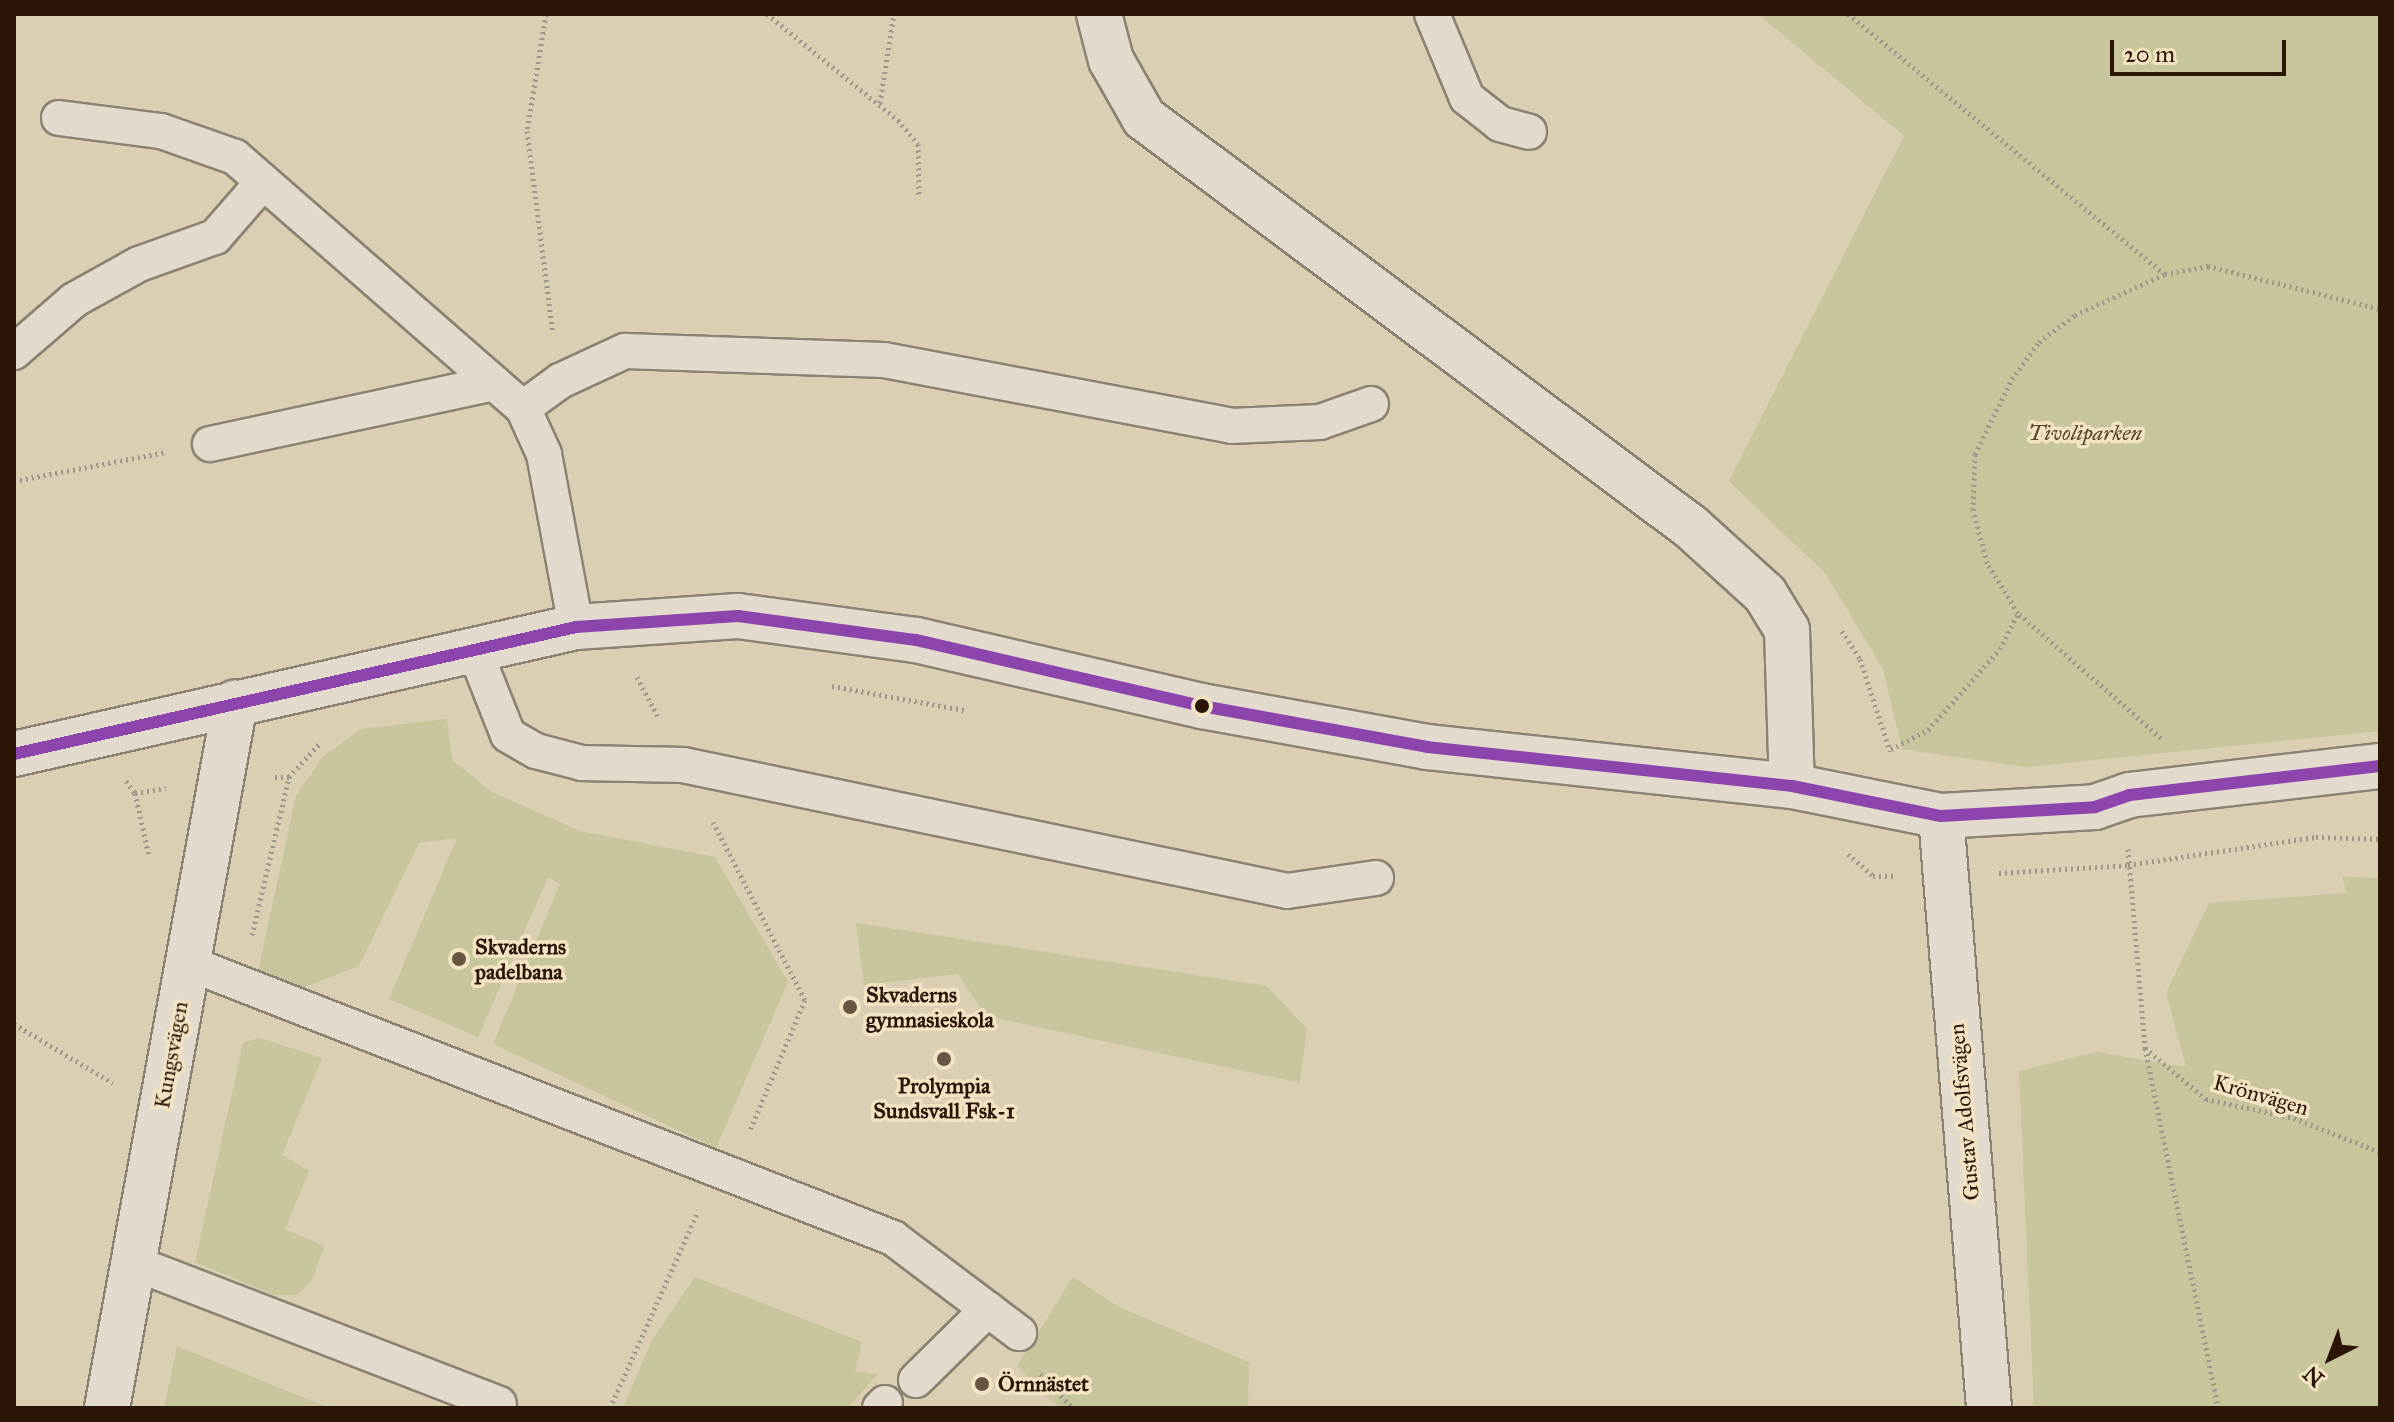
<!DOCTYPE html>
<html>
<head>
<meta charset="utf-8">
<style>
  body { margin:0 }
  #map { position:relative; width:2394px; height:1422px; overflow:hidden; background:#daceb3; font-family:"IM FELL Great Primer",serif }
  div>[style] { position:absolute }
  .green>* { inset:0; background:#c6c59b }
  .path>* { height:5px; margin-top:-2.5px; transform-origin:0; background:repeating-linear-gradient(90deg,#9e988c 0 2px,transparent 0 6px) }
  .roads { filter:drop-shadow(2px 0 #8b8272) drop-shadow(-2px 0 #8b8272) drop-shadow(0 2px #8b8272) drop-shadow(0 -2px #8b8272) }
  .lane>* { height:34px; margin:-17px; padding:0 17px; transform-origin:17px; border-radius:17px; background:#e2dbcd }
  .street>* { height:44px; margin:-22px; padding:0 22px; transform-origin:22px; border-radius:22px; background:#e2dbcd }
  .secondary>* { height:44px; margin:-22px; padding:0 22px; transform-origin:22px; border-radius:22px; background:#e2dbcd }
  .bus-1>* { height:12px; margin:-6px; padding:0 6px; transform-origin:6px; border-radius:6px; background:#8e44ad }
  .dots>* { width:22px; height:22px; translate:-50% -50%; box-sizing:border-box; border:4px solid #f2e3c3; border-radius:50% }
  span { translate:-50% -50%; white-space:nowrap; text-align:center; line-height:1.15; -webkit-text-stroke:7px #f2e3c3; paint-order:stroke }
  .park-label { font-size:22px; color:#54472d; font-style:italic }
  .poi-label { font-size:22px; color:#2a1506; font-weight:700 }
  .left { translate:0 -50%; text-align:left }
  .street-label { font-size:22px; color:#2a1506 }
  .frame { position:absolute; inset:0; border:16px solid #2a1506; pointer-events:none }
  .north { position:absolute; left:2290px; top:1318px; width:80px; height:80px; -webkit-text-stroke:6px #f2e3c3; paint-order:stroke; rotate:222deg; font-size:22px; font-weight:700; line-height:32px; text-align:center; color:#2a1506 }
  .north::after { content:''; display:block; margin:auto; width:28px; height:36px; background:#2a1506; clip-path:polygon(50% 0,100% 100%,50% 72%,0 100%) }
  .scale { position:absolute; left:2110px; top:40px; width:176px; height:36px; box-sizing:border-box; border:4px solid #2a1506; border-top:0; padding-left:10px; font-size:24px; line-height:28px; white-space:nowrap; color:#2a1506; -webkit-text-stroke:6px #f2e3c3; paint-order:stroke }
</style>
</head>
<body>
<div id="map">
  <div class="green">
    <i style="clip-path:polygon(1758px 14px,2380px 14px,2380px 731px,2026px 767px,1902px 749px,1883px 669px,1826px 574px,1729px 481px,1904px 136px)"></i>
    <i style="clip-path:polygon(447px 719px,452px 760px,492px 792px,580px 831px,715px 857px,788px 982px,716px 1148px,493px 1044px,560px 884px,548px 877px,478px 1037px,389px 999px,457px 838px,419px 843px,359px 966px,302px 988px,258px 971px,296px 796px,323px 757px,361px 729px)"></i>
    <i style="clip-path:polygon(2342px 877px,2380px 878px,2380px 1408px,2034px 1408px,2019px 1071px,2097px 1052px,2186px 1067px,2166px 993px,2209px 903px,2347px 893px)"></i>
    <i style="clip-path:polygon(856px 923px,1267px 986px,1307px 1029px,1300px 1083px,986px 1016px,958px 974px,864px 985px)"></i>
    <i style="clip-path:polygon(259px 1038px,322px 1058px,282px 1155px,309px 1171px,285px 1229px,324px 1246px,312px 1281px,297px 1295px,274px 1295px,195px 1262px,243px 1043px)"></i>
    <i style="clip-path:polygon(695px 1277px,862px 1342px,855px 1371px,878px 1374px,848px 1408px,623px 1408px,652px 1340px)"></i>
    <i style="clip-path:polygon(1073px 1277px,1119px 1307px,1249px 1362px,1248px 1408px,1059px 1408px,1017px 1366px)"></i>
    <i style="clip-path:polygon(177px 1346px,329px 1408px,164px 1408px)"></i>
  </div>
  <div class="path">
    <i style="left:546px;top:14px;width:119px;rotate:99.2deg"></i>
    <i style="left:527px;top:131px;width:204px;rotate:82.7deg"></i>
    <i style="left:767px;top:14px;width:169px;rotate:39deg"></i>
    <i style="left:898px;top:120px;width:31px;rotate:50deg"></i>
    <i style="left:918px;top:144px;width:53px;rotate:88.9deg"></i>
    <i style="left:1848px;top:14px;width:410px;rotate:39.4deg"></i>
    <i style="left:880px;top:103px;width:90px;rotate:-81.1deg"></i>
    <i style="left:14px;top:481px;width:155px;rotate:-10.8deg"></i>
    <i style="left:1842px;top:631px;width:33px;rotate:57deg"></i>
    <i style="left:1860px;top:659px;width:97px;rotate:71.9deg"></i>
    <i style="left:637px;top:677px;width:45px;rotate:62.3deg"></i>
    <i style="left:832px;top:686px;width:134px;rotate:10.3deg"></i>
    <i style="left:2161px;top:738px;width:190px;rotate:-138.8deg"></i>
    <i style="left:2018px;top:613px;width:59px;rotate:-121.8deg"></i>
    <i style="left:1987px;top:563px;width:55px;rotate:-104.8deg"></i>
    <i style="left:1973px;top:510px;width:56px;rotate:-88deg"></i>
    <i style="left:1975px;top:454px;width:84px;rotate:-63.7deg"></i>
    <i style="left:2012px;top:379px;width:46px;rotate:-53.9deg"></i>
    <i style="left:2039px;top:342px;width:45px;rotate:-36.9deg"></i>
    <i style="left:2075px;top:315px;width:99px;rotate:-24.5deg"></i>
    <i style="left:2165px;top:274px;width:44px;rotate:-10.5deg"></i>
    <i style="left:2208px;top:266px;width:177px;rotate:14deg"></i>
    <i style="left:1891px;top:749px;width:42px;rotate:-27.2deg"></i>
    <i style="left:1928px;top:730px;width:108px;rotate:-48.4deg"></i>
    <i style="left:2000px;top:649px;width:40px;rotate:-63.4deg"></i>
    <i style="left:275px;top:777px;width:14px"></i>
    <i style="left:289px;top:777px;width:47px;rotate:-47.6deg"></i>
    <i style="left:126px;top:781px;width:15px;rotate:53deg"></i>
    <i style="left:135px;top:793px;width:31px;rotate:-9deg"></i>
    <i style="left:135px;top:793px;width:65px;rotate:77.5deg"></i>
    <i style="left:713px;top:822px;width:200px;rotate:62.7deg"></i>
    <i style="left:805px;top:1000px;width:141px;rotate:112.9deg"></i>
    <i style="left:2128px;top:849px;width:200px;rotate:85.1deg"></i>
    <i style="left:2145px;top:1048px;width:367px;rotate:78.5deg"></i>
    <i style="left:1848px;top:854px;width:33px;rotate:41deg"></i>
    <i style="left:1873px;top:876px;width:21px"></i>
    <i style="left:1999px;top:873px;width:129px;rotate:-3.5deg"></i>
    <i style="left:2128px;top:865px;width:190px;rotate:-8.5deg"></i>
    <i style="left:2316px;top:837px;width:64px;rotate:1.8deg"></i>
    <i style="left:252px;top:935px;width:162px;rotate:-76.8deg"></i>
    <i style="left:14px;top:1024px;width:115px;rotate:30.8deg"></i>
    <i style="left:2145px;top:1048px;width:80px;rotate:39.9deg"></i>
    <i style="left:2206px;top:1099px;width:90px;rotate:12.2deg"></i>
    <i style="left:2294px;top:1118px;width:92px;rotate:21.6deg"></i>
    <i style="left:1040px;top:1374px;width:47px;rotate:45.9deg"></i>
    <i style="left:610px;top:1408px;width:216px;rotate:-65.9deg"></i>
  </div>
  <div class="roads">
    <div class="lane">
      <i style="left:1432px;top:14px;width:91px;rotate:67.4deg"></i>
      <i style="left:1467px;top:98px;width:42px;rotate:38.2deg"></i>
      <i style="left:1500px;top:124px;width:30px;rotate:15deg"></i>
      <i style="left:59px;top:118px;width:103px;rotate:7.3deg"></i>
      <i style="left:161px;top:131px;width:78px;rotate:19.4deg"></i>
      <i style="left:235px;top:157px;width:382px;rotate:41.1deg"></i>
      <i style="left:523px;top:408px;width:51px;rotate:65.5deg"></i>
      <i style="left:544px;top:454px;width:176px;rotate:79.5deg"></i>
      <i style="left:14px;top:352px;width:79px;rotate:-40.9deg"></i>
      <i style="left:74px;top:300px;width:74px;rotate:-29deg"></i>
      <i style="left:139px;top:264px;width:81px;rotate:-19.6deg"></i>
      <i style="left:215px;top:237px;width:73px;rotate:-48.9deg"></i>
      <i style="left:523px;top:408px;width:46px;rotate:-36.1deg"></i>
      <i style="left:560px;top:381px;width:72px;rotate:-24.8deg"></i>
      <i style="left:625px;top:351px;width:259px;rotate:2deg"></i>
      <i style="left:884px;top:360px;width:354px;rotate:10.7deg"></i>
      <i style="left:1232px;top:426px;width:88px;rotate:-2.6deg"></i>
      <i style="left:1320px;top:422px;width:54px;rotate:-19.4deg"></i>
      <i style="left:210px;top:444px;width:290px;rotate:-12.1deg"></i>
      <i style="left:474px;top:649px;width:92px;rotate:68.4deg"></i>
      <i style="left:508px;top:735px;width:32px;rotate:30deg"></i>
      <i style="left:536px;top:751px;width:48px;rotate:14.6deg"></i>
      <i style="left:582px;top:763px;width:101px;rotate:1.1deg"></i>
      <i style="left:683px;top:765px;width:617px;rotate:11.78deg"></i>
      <i style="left:1287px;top:891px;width:90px;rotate:-8.3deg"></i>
      <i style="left:188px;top:963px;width:757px;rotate:21.31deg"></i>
      <i style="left:893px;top:1238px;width:158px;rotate:37deg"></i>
      <i style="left:134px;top:1263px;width:391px;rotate:21.1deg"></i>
      <i style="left:916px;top:1380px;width:101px;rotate:-44.6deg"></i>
      <i style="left:880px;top:1408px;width:7px;rotate:-45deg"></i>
    </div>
    <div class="street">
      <i style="left:1099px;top:14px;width:48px;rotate:75.4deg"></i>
      <i style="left:1111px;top:60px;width:67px;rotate:60.4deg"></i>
      <i style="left:1144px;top:118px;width:683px;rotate:36.79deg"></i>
      <i style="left:1691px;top:527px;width:100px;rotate:42.2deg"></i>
      <i style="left:1765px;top:594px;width:42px;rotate:58.6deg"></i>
      <i style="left:1787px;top:630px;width:156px;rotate:88.2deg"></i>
      <i style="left:1941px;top:816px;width:594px;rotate:85.36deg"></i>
      <i style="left:107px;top:1408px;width:717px;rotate:-79.71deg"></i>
    </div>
    <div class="secondary">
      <i style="left:14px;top:754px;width:576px;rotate:-12.73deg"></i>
      <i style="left:576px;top:627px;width:162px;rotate:-3.9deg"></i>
      <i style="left:738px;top:616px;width:180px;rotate:7.7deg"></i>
      <i style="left:916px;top:640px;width:294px;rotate:13deg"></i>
      <i style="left:1202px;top:706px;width:229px;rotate:10.3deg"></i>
      <i style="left:1427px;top:747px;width:367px;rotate:6.1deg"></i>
      <i style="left:1792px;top:786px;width:152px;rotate:11.4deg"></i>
      <i style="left:1941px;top:816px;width:154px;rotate:-3.3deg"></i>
      <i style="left:2095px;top:807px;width:36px;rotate:-19deg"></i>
      <i style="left:2129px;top:795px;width:253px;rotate:-6.6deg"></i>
    </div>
  </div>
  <div class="bus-1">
    <i style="left:14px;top:754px;width:576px;rotate:-12.73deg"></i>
    <i style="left:576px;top:627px;width:162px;rotate:-3.9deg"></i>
    <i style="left:738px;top:616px;width:180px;rotate:7.7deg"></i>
    <i style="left:916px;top:640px;width:294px;rotate:13deg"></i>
    <i style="left:1202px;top:706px;width:229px;rotate:10.3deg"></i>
    <i style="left:1427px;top:747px;width:367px;rotate:6.1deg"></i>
    <i style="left:1792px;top:786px;width:152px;rotate:11.4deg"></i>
    <i style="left:1941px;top:816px;width:154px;rotate:-3.3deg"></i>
    <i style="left:2095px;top:807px;width:36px;rotate:-19deg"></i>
    <i style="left:2129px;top:795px;width:253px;rotate:-6.6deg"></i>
  </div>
  <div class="dots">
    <i style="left:1202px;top:706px;background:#2a1506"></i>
    <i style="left:459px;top:959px;background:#685643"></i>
    <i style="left:850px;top:1007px;background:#685643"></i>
    <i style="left:944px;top:1059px;background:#685643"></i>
    <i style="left:982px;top:1384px;background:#685643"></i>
  </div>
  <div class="park-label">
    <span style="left:2085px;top:433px">Tivoliparken</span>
  </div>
  <div class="poi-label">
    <span class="left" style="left:475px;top:959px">Skvaderns<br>padelbana</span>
    <span class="left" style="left:866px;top:1007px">Skvaderns<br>gymnasieskola</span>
    <span style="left:944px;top:1098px">Prolympia<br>Sundsvall Fsk-1</span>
    <span class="left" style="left:998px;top:1384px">Örnnästet</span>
  </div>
  <div class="street-label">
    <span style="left:171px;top:1055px;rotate:-80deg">Kungsvägen</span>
    <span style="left:2261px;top:1095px;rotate:16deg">Krönvägen</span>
    <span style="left:1964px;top:1112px;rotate:-95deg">Gustav Adolfsvägen</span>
  </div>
  <div class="frame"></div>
  <div class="north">N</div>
  <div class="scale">20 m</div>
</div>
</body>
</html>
